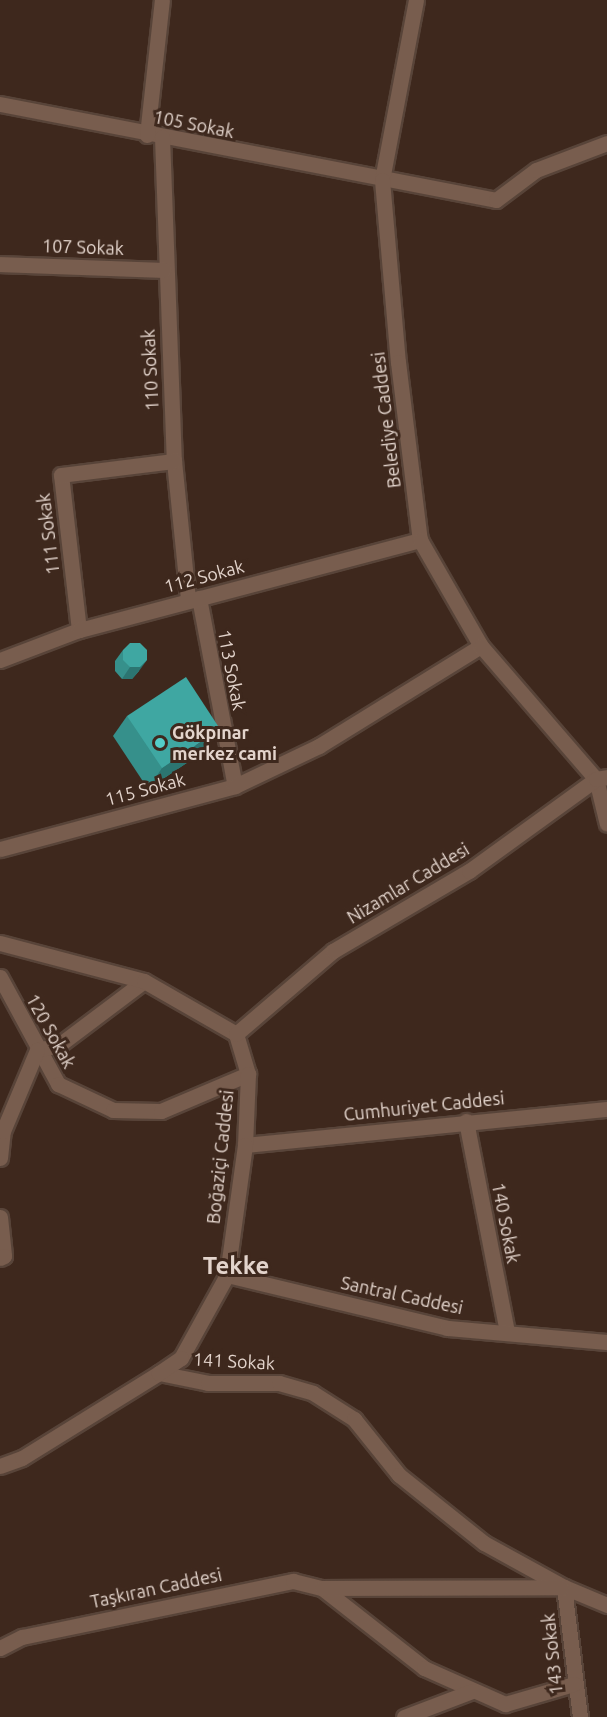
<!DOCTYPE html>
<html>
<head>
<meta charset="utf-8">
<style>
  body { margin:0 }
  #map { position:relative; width:607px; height:1717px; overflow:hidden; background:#3e281d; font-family:Ubuntu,sans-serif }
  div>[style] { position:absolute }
  .roads { filter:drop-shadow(2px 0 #584439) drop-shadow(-2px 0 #584439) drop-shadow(0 2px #584439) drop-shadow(0 -2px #584439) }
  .minor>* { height:15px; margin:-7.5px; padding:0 7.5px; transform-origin:7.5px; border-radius:7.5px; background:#785d4e }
  .tertiary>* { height:15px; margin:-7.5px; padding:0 7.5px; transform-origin:7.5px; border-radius:7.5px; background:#785d4e }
  .wall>* { inset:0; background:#36908b }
  .shaded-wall>* { inset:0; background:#2c7571 }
  .building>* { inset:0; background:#3fa7a2 }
  .dots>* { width:16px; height:16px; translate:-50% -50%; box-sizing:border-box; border:3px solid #3e281d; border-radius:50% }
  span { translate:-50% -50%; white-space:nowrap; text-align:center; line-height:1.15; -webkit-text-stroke:6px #3e281d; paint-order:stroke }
  .street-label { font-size:18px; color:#e3d4cc }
  .poi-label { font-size:18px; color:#e3d4cc; font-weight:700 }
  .left { translate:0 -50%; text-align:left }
  .district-label { font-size:24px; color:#e3d4cc; font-weight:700 }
</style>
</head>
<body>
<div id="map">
  <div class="roads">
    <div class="minor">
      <i style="left:0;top:104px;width:505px;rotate:10.95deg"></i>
      <i style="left:496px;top:200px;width:50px;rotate:-36.9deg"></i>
      <i style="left:536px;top:170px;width:76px;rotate:-20.8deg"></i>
      <i style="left:147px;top:135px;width:136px;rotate:-83.7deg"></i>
      <i style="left:162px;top:137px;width:324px;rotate:87.9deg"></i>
      <i style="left:174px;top:461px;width:140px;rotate:84.2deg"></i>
      <i style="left:0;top:264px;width:164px;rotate:2.1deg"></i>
      <i style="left:199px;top:598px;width:191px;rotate:79.2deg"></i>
      <i style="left:79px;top:630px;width:156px;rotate:-96.6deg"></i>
      <i style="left:61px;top:475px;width:114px;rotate:-7.1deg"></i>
      <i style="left:0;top:660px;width:85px;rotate:-20.8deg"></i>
      <i style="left:79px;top:630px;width:353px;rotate:-14.8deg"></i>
      <i style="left:596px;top:779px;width:46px;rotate:76.3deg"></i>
      <i style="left:0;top:849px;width:243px;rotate:-15deg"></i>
      <i style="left:235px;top:786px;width:93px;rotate:-25.5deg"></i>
      <i style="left:319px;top:746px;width:190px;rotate:-31.7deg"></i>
      <i style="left:0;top:977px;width:122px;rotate:61.5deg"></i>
      <i style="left:58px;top:1084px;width:61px;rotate:25.3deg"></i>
      <i style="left:113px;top:1110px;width:48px;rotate:1.2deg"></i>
      <i style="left:161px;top:1111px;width:95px;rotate:-23deg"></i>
      <i style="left:37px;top:1050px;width:23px;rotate:-13deg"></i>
      <i style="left:59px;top:1045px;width:106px;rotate:-37deg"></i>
      <i style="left:466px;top:1121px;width:215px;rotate:79deg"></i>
      <i style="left:245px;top:1145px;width:364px;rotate:-5.7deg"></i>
      <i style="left:0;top:1158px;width:27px;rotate:-84deg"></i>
      <i style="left:3px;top:1131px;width:88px;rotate:-67.2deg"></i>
      <i style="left:0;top:1217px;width:39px;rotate:84deg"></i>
      <i style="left:4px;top:1256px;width:4px;rotate:153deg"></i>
      <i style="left:227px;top:1275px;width:226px;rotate:13.5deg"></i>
      <i style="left:447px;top:1328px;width:161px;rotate:5deg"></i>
      <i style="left:0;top:1466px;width:23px;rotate:-20deg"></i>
      <i style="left:22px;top:1458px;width:161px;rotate:-31.8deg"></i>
      <i style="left:159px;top:1373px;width:50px;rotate:11.5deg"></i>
      <i style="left:208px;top:1383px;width:71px"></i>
      <i style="left:279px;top:1383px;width:35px;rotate:16deg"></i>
      <i style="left:313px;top:1393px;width:49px;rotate:32.4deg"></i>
      <i style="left:354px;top:1419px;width:72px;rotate:51.2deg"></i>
      <i style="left:399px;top:1475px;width:109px;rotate:38.7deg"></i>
      <i style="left:484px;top:1543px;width:91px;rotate:28.8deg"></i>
      <i style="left:564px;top:1587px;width:47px;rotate:22.7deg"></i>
      <i style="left:564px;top:1587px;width:131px;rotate:83deg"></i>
      <i style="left:322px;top:1588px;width:130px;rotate:38.1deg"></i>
      <i style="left:424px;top:1668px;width:89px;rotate:24deg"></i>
      <i style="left:505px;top:1704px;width:72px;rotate:-16.2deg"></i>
      <i style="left:0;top:1648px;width:25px;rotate:-27deg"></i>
      <i style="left:22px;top:1637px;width:277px;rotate:-11.7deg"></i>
      <i style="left:293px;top:1581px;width:30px;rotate:14deg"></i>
      <i style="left:322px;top:1588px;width:239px;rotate:-0.2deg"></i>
      <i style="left:404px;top:1717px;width:73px;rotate:-20.9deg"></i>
    </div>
    <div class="tertiary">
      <i style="left:416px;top:0;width:183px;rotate:100.7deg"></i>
      <i style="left:382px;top:180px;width:183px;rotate:85deg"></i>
      <i style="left:398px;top:362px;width:179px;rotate:83deg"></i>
      <i style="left:420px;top:540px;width:122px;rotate:60.1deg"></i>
      <i style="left:481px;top:646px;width:176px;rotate:49.2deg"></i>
      <i style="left:0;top:943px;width:149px;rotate:14.8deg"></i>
      <i style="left:144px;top:981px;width:106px;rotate:29.9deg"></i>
      <i style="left:236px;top:1034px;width:42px;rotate:73.3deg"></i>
      <i style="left:248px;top:1074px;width:71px;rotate:92.4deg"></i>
      <i style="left:245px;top:1145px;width:131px;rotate:97.9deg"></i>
      <i style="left:227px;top:1275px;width:95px;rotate:119deg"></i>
      <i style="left:181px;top:1358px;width:27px;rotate:146deg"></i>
      <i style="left:236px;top:1034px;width:128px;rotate:-40.6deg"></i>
      <i style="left:333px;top:951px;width:158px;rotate:-30.5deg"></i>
      <i style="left:469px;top:871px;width:157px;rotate:-35.9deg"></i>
      <i style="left:596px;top:779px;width:11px;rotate:-10deg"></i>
    </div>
  </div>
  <div class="wall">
    <i style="clip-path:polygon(123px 650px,139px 671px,132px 679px,122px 679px,115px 671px,115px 661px)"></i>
    <i style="clip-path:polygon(127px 716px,206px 750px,148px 789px,113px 736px)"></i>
  </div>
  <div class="shaded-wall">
    <i style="clip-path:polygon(147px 660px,139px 671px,132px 679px,122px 679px,130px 667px)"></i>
    <i style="clip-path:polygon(220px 729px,206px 750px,148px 789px,162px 768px)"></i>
  </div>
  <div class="building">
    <i style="clip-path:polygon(130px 643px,140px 643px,147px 650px,147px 660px,140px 667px,130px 667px,123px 660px,123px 650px)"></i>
    <i style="clip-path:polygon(186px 677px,220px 729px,162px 768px,127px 716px)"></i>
  </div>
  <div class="dots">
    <i style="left:160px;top:743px;background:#54cdc7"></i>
  </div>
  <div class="street-label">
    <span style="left:194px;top:124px;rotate:11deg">105 Sokak</span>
    <span style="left:83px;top:247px;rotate:2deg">107 Sokak</span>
    <span style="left:150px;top:370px;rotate:-93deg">110 Sokak</span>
    <span style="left:386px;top:420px;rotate:-97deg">Belediye Caddesi</span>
    <span style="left:48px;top:534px;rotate:-97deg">111 Sokak</span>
    <span style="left:204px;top:576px;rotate:-15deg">112 Sokak</span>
    <span style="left:232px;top:670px;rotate:79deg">113 Sokak</span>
    <span style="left:145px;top:789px;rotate:-15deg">115 Sokak</span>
    <span style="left:408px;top:883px;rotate:-31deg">Nizamlar Caddesi</span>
    <span style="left:51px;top:1031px;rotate:61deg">120 Sokak</span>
    <span style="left:424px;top:1106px;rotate:-6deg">Cumhuriyet Caddesi</span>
    <span style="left:220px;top:1157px;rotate:-84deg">Boğaziçi Caddesi</span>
    <span style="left:506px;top:1223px;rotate:79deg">140 Sokak</span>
    <span style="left:402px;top:1295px;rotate:12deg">Santral Caddesi</span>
    <span style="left:234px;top:1361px;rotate:3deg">141 Sokak</span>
    <span style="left:156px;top:1588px;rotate:-12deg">Taşkıran Caddesi</span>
    <span style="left:552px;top:1654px;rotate:-96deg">143 Sokak</span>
  </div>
  <div class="poi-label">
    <span class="left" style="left:172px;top:743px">Gökpınar<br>merkez cami</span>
  </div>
  <div class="district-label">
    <span style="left:236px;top:1266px">Tekke</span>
  </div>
</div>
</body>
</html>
